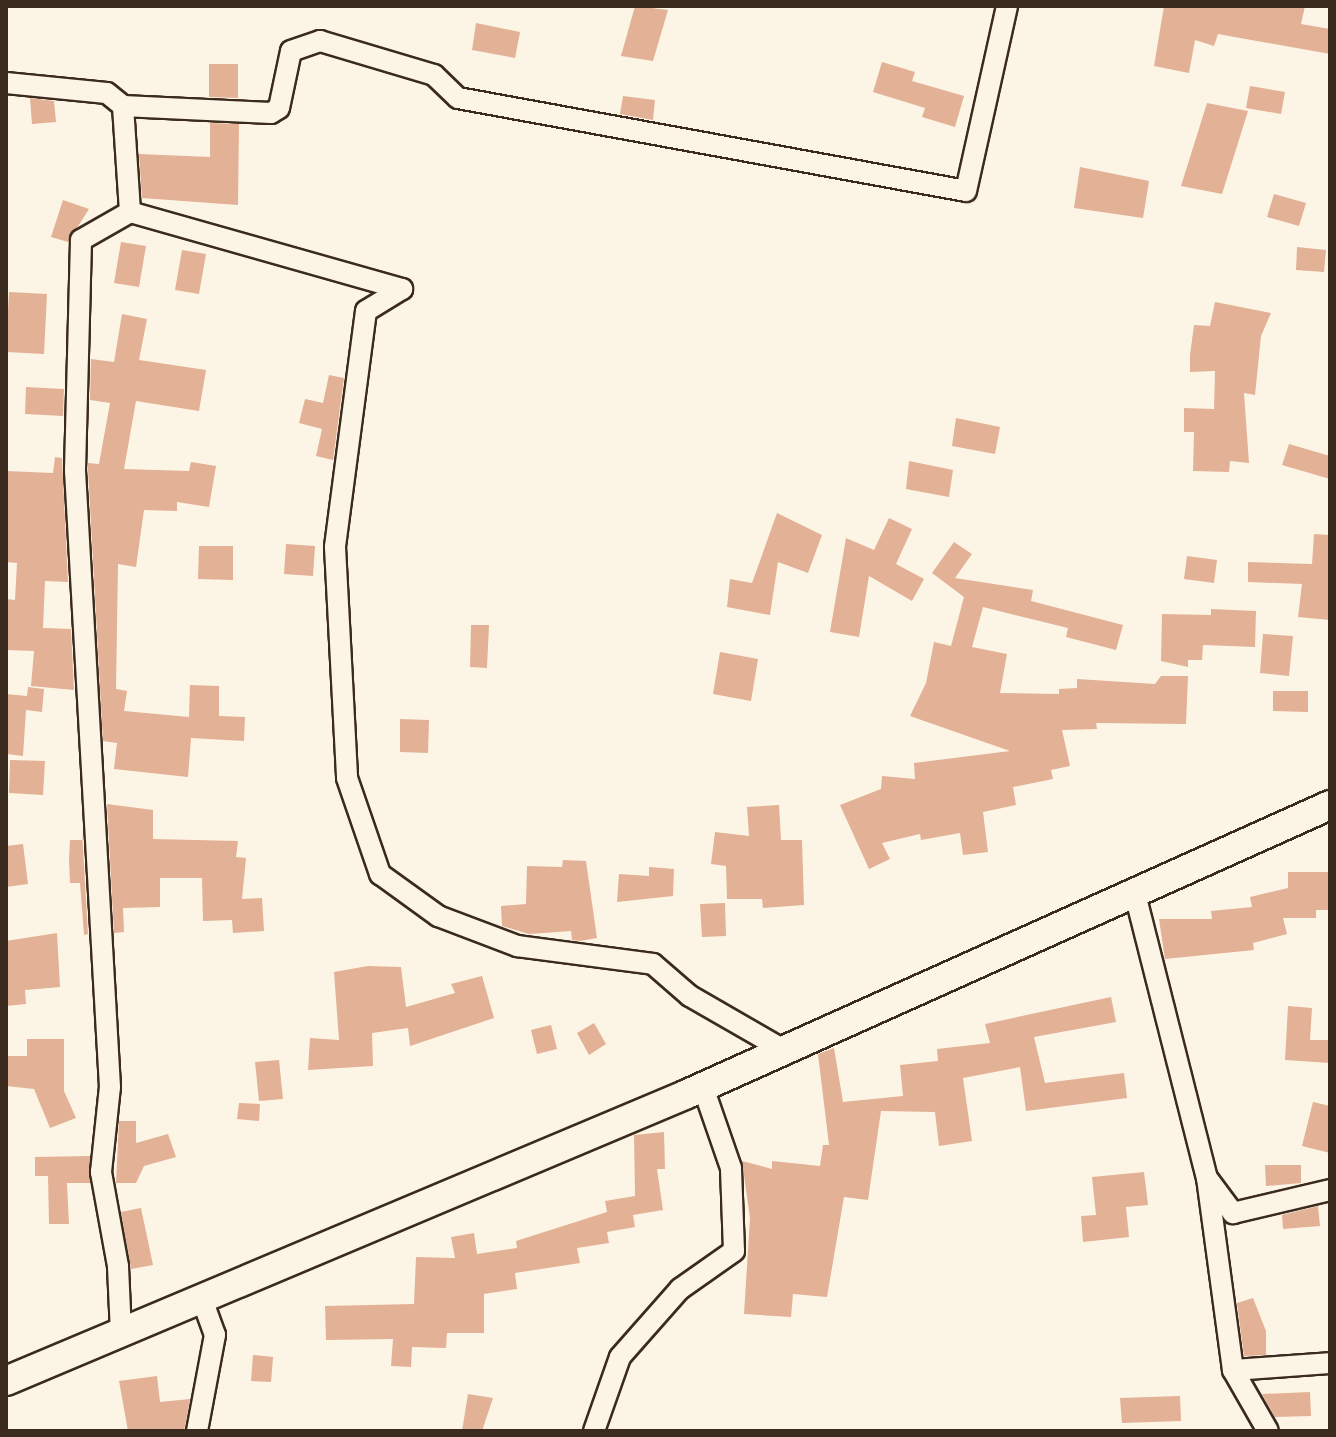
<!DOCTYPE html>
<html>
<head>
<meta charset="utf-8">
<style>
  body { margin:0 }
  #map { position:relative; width:1336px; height:1437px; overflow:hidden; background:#fcf5e5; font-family:"Patrick Hand",sans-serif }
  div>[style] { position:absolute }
  .building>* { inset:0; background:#e3b195 }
  .roads { filter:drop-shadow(2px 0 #3b2a1e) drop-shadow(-2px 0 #3b2a1e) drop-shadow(0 2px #3b2a1e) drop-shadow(0 -2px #3b2a1e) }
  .street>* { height:20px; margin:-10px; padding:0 10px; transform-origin:10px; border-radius:10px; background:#fcf5e5 }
  .secondary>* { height:28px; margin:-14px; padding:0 14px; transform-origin:14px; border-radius:14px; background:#fcf5e5 }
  span { translate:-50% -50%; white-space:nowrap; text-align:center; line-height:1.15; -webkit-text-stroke:6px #fcf5e5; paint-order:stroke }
  .frame { position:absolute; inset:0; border:8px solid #3b2a1e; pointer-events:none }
</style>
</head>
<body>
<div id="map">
  <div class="building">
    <i style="clip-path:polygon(635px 6px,668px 10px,653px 61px,621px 56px)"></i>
    <i style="clip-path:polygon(1164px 6px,1305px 6px,1301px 24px,1330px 29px,1330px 54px,1218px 34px,1214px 46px,1195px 40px,1189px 73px,1154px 66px)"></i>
    <i style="clip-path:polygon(476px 23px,520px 32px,515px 58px,472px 50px)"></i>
    <i style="clip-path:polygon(882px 62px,915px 72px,912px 81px,964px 96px,955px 127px,922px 117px,925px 108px,873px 92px)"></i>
    <i style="clip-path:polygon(209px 64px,238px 64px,238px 98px,209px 97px)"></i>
    <i style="clip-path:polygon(1250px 86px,1285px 92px,1281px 114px,1246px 108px)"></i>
    <i style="clip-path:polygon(623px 96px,655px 100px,653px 120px,620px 114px)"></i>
    <i style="clip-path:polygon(30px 98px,54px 101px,56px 122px,32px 124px)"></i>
    <i style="clip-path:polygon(1207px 103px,1248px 111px,1222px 194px,1181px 186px)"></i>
    <i style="clip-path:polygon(210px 123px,239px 124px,238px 205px,142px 198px,139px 154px,210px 157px)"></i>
    <i style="clip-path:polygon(1080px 167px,1149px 181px,1143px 218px,1074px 208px)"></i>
    <i style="clip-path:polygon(1274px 194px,1306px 203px,1299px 226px,1267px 217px)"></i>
    <i style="clip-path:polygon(63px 200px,89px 209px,68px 242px,51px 237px)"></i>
    <i style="clip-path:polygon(121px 242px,146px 246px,139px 287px,114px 283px)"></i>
    <i style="clip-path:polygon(1297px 247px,1326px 250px,1324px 272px,1296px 270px)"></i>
    <i style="clip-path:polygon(182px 250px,206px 254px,199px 294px,175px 290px)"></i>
    <i style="clip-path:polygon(9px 292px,47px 294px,44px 354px,6px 352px)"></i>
    <i style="clip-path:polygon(1215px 302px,1271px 313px,1261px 336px,1255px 395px,1244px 393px,1249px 463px,1230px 461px,1229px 472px,1193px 471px,1194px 432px,1184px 432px,1184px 408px,1214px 409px,1215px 371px,1190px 372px,1190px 355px,1194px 325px,1210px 326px)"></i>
    <i style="clip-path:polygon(122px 314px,147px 319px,139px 360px,206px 370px,199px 411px,136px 401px,124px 469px,189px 471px,191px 462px,216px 466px,209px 507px,177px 502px,177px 511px,144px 510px,136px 567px,118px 564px,116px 689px,127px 691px,124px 711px,189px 717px,190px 685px,219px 686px,219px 716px,245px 717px,244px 741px,191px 738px,188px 777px,114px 769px,117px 743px,103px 741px,88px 470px,88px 463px,99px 464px,110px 403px,90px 400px,91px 359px,114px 362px)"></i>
    <i style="clip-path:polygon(329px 375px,344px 378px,333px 460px,316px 456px,322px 429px,299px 423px,305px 399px,323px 403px)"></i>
    <i style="clip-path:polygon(26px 387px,64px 389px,63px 416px,25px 414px)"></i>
    <i style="clip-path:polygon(956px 418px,1000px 427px,995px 454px,952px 446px)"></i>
    <i style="clip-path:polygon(1289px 444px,1330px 456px,1330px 479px,1282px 465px)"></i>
    <i style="clip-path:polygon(55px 457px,62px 458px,68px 582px,45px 581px,43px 628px,71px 629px,74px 690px,31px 686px,34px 651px,6px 650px,6px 599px,15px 600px,17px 563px,6px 562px,6px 471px,53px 473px)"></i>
    <i style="clip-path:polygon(909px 461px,953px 470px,949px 497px,906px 489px)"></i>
    <i style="clip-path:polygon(777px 513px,822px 535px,808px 573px,778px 562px,770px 615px,727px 607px,730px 579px,752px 583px)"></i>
    <i style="clip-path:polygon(889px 518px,912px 529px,896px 564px,924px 579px,912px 601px,869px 576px,859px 637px,830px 632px,846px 538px,874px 550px)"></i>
    <i style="clip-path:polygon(1314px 534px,1330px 535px,1330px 620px,1298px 617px,1302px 584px,1248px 582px,1248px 562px,1312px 564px)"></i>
    <i style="clip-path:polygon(954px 542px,972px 554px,955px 578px,1033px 590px,1031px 601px,1123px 625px,1116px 650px,1066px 637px,1068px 628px,983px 607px,972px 647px,1007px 654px,1000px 693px,1059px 694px,1059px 689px,1077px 688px,1077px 679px,1155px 684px,1161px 676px,1188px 676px,1186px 724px,1096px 723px,1097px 729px,1062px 730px,1070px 766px,1051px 770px,1053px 779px,1013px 787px,1016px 805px,983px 812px,988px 852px,963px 855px,960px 833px,921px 840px,920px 834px,882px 843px,890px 859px,869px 869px,840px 805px,881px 789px,882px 776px,915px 779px,914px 763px,1010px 751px,910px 716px,926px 683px,934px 642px,951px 646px,964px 597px,932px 573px)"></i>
    <i style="clip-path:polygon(286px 544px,315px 546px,313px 576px,284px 574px)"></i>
    <i style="clip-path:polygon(199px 546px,233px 546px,233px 580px,198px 579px)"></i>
    <i style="clip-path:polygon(1187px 556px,1217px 560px,1214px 583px,1184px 579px)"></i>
    <i style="clip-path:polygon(1211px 609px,1256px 611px,1255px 647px,1203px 645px,1202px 660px,1188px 660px,1188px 667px,1161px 661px,1162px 614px,1211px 615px)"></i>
    <i style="clip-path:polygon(471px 625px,489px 625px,487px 668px,470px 667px)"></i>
    <i style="clip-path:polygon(1263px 634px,1293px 636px,1289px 676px,1260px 673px)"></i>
    <i style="clip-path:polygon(720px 652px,758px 659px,751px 701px,713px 694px)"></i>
    <i style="clip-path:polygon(28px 687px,44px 689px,42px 712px,26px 710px,23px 756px,7px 754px,6px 694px,27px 696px)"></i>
    <i style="clip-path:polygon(1273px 691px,1308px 691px,1308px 712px,1273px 711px)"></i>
    <i style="clip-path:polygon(400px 719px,429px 720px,428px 753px,400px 752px)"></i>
    <i style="clip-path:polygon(10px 760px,45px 761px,43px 795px,9px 793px)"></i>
    <i style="clip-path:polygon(107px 804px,153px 810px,153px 839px,238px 841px,236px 857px,246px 858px,242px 899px,262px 898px,264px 931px,233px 933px,232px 920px,203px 921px,202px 878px,160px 878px,160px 907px,123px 908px,124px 932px,114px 933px)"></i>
    <i style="clip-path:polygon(779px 805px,781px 840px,802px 840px,804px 905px,763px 908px,762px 899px,727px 899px,726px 866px,711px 864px,715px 832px,749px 836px,747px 807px)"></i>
    <i style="clip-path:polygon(82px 831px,88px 934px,84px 935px,80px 883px,70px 883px,69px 860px,70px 840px,83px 840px)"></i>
    <i style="clip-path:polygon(23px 844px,28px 884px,6px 887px,6px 846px)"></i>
    <i style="clip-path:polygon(563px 860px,586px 861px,597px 938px,580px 941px,572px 940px,571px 931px,529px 934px,502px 926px,501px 906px,526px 904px,527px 866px,562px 867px)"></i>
    <i style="clip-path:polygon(649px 867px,674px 869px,673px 896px,617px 902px,619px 874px,649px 876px)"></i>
    <i style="clip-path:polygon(1288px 872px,1330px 872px,1330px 910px,1316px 910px,1316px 918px,1283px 918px,1287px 934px,1253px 943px,1254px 950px,1165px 959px,1159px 919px,1212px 919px,1211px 911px,1252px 907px,1250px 897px,1288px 888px)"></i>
    <i style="clip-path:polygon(725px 903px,726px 936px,702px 937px,700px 904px)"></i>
    <i style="clip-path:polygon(57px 933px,60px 987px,25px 990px,26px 1004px,6px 1006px,6px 941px)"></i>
    <i style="clip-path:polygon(368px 966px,401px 967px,406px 1007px,455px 993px,451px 984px,482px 976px,494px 1018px,410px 1046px,408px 1028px,372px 1033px,373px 1066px,308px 1070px,310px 1038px,339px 1040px,334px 972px)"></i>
    <i style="clip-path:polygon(1111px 997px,1116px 1022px,1034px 1037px,1045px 1083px,1124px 1073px,1127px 1098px,1026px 1111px,1020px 1067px,963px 1078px,972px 1141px,939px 1146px,935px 1112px,881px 1111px,868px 1200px,844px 1197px,827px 1297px,793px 1294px,791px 1317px,744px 1314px,750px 1218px,742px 1161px,772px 1169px,772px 1161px,820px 1166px,823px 1145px,829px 1145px,818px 1054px,834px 1048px,843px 1102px,903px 1096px,900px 1065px,938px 1061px,937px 1049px,990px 1043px,985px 1024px)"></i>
    <i style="clip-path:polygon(1288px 1006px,1312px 1008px,1310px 1040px,1330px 1040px,1330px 1063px,1285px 1060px)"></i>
    <i style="clip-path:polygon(594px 1023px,606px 1044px,589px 1055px,577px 1033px)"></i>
    <i style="clip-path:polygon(551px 1025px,557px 1049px,537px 1054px,531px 1030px)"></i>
    <i style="clip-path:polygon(27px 1039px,64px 1039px,64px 1091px,76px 1118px,50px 1128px,34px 1089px,6px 1086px,6px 1056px,27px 1056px)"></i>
    <i style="clip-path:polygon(279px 1060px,283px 1099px,259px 1101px,255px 1062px)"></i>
    <i style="clip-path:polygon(1313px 1102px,1330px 1106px,1330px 1153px,1302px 1146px)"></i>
    <i style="clip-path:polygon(239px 1103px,260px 1104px,259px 1121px,237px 1119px)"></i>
    <i style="clip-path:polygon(119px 1121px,136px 1121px,136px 1143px,168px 1134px,176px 1157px,144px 1166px,136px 1183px,116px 1183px)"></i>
    <i style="clip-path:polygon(664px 1132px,665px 1169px,657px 1169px,663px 1210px,633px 1215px,635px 1227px,607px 1232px,609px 1243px,577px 1248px,580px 1263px,515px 1273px,517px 1289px,484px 1294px,484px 1333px,447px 1333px,446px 1348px,412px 1347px,411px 1367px,391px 1366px,393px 1339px,326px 1340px,325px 1306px,414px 1304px,416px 1257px,455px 1258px,451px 1237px,474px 1233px,477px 1254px,517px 1248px,516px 1241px,607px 1212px,605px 1201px,635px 1196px,634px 1135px)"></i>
    <i style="clip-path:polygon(90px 1156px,90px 1183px,67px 1183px,69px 1224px,49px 1224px,48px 1176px,35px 1176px,35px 1157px)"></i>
    <i style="clip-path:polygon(1265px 1165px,1301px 1165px,1301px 1183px,1266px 1186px)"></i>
    <i style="clip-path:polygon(1144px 1172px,1148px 1205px,1126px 1207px,1129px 1237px,1083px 1242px,1081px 1216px,1096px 1215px,1092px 1177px)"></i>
    <i style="clip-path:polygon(1318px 1206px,1320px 1226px,1283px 1229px,1282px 1215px)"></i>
    <i style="clip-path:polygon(141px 1208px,153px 1265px,131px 1269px,121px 1212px)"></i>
    <i style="clip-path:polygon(1253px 1298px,1266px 1331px,1266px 1355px,1244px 1356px,1237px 1303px)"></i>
    <i style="clip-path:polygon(253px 1355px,273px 1357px,271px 1382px,251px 1381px)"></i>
    <i style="clip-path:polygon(157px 1376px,160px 1402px,190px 1399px,184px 1431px,128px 1431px,119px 1381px)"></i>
    <i style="clip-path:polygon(1310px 1392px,1311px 1416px,1275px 1417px,1262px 1394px)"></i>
    <i style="clip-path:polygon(468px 1394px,493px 1398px,482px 1431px,462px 1431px)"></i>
    <i style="clip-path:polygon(1180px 1396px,1181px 1421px,1122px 1423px,1120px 1398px)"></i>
  </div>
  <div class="roads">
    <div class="street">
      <i style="left:6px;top:83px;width:101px;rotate:5.7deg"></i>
      <i style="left:107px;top:93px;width:21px;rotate:39deg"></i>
      <i style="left:123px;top:106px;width:106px;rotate:86.2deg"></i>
      <i style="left:130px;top:212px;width:283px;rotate:15.8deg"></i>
      <i style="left:402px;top:289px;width:42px;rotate:148.6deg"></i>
      <i style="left:366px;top:311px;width:238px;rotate:97.5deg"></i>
      <i style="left:335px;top:547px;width:231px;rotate:87deg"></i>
      <i style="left:347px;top:778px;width:102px;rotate:71deg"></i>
      <i style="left:380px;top:874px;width:72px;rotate:35.9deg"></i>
      <i style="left:438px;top:916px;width:85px;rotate:20.8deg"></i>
      <i style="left:517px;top:946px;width:137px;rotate:7.5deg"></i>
      <i style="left:653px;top:964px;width:49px;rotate:40.9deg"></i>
      <i style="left:690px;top:996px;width:108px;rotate:29.9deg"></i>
      <i style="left:123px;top:106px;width:148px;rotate:2.7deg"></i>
      <i style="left:271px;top:113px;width:9px;rotate:-32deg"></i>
      <i style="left:279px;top:108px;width:58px;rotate:-78.1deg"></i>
      <i style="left:291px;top:51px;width:31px;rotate:-19deg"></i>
      <i style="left:320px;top:41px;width:119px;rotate:16.6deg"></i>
      <i style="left:434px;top:75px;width:33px;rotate:44deg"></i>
      <i style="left:458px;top:98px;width:516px;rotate:10.37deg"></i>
      <i style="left:966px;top:191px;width:189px;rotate:-77.5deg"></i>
      <i style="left:1134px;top:890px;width:297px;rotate:75.8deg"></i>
      <i style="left:1207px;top:1178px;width:194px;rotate:82.3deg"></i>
      <i style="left:1233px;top:1370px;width:70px;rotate:60.2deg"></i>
      <i style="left:1207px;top:1178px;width:44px;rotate:53.4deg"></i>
      <i style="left:1233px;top:1213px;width:100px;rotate:-13.3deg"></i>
      <i style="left:121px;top:1333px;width:67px;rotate:-92.6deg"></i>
      <i style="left:118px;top:1266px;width:96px;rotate:-100.3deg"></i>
      <i style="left:101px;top:1172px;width:85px;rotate:-84deg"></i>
      <i style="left:110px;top:1087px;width:618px;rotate:-93.25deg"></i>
      <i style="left:75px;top:470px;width:230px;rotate:-88.5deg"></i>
      <i style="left:81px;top:240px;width:56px;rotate:-29.7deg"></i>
      <i style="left:1233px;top:1370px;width:97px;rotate:-4.1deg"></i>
      <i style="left:197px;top:1431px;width:98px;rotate:-79.4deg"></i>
      <i style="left:215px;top:1335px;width:38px;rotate:-110deg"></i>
      <i style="left:594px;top:1431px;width:78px;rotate:-70.6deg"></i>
      <i style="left:620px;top:1357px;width:91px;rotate:-48.6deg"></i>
      <i style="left:680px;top:1289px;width:66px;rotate:-35.1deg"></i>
      <i style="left:734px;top:1251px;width:83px;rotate:-92.1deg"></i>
      <i style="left:731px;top:1168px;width:86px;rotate:-109.1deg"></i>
    </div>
    <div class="secondary">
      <i style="left:6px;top:1381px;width:739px;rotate:-22.85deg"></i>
      <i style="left:687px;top:1094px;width:705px;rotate:-24.2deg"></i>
    </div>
  </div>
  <div class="frame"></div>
</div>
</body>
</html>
